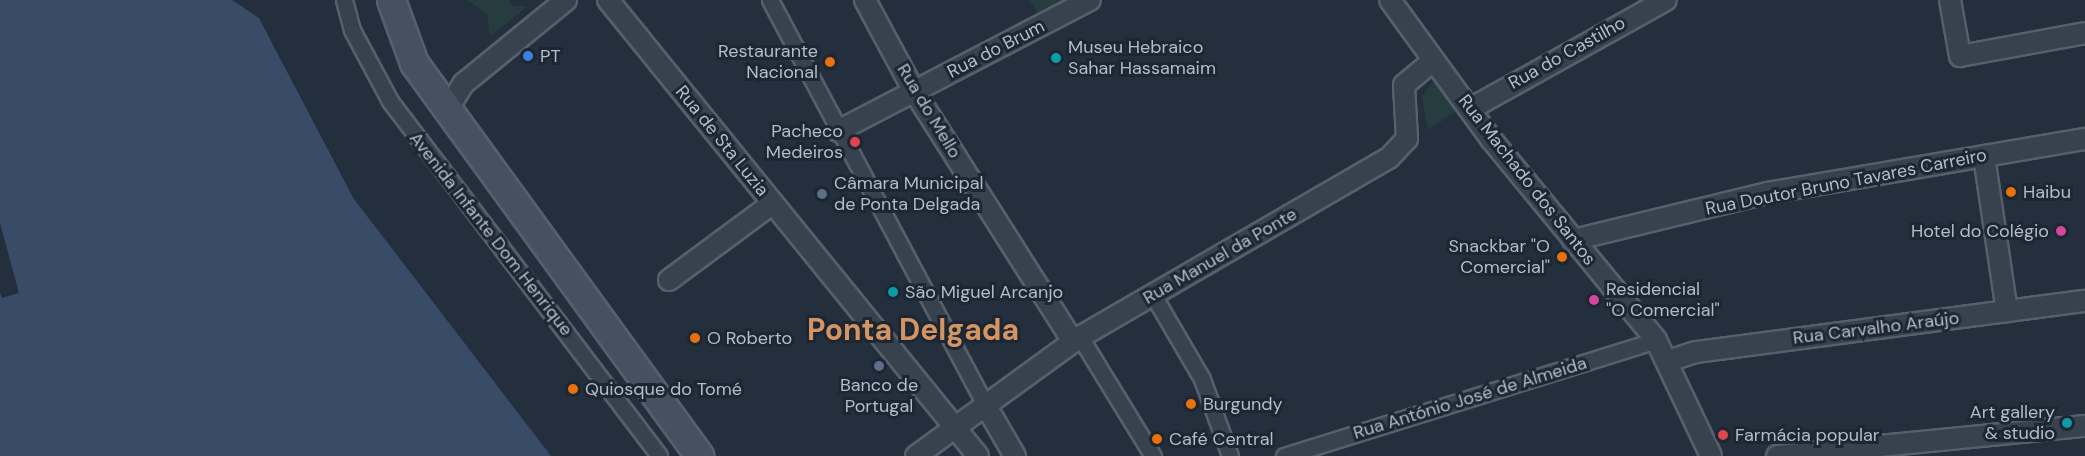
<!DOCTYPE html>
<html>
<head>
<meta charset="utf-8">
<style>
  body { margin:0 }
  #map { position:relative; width:2085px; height:456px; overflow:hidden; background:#242f3e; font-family:"DM Sans",sans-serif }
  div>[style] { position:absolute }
  .green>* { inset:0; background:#263c3f }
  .water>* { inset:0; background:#394c67 }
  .pier>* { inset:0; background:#242f3e }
  .roads { filter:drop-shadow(2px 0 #565f6c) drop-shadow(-2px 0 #565f6c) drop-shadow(0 2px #565f6c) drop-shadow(0 -2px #565f6c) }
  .pedestrian>* { height:15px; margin:-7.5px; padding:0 7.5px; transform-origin:7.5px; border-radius:7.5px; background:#38414e }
  .minor>* { height:20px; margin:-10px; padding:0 10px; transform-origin:10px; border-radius:10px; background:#38414e }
  .secondary>* { height:27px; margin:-13.5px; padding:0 13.5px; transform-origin:13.5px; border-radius:13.5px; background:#465061 }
  .dots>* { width:16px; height:16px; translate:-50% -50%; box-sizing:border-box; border:3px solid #1d2633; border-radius:50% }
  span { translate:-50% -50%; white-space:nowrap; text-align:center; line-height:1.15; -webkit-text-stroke:6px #1d2633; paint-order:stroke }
  .poi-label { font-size:18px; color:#b4bcc9 }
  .left { translate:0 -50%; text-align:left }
  .right { translate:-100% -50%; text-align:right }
  .street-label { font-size:18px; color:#b4bcc9 }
  .town-label { font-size:30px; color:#d59563; font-weight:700 }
</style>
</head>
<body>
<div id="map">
  <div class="green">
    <i style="clip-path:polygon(468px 0,510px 0,513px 6px,528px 6px,490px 36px,487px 14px)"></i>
    <i style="clip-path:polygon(1030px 0,1064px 0,1037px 13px)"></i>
    <i style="clip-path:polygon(1433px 81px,1456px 111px,1428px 130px,1422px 97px)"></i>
  </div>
  <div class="water">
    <i style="clip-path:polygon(0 0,232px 0,259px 18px,354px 199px,551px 456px,0 456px,0 293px,2px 298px,19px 293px,0 223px)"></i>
  </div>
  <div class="pier">
    <i style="clip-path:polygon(259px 18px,357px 197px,554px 456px,354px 199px)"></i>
  </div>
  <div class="roads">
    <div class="pedestrian">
      <i style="left:344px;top:0;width:31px;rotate:75deg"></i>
      <i style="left:352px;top:30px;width:81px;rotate:61.8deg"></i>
      <i style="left:390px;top:101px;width:445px;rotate:52.8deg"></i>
      <i style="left:770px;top:0;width:460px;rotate:62deg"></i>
      <i style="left:1153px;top:295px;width:97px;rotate:59.7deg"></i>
      <i style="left:1202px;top:379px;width:82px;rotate:70deg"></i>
      <i style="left:1080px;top:337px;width:140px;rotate:58.5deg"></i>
      <i style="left:1284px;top:456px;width:390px;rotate:-17.3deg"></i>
    </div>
    <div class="minor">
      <i style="left:608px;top:0;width:587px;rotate:50.94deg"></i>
      <i style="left:865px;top:0;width:103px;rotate:61.7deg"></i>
      <i style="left:914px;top:91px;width:297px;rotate:57.6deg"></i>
      <i style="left:1390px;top:0;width:172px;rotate:54deg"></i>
      <i style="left:1491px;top:139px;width:260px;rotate:50.6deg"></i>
      <i style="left:1656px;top:340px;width:128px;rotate:64.6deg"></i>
      <i style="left:1950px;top:0;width:57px;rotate:79.9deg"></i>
      <i style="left:1960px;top:56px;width:127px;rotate:-10.4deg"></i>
      <i style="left:1470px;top:109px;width:224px;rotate:-29.1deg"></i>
      <i style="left:447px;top:110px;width:31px;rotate:-58deg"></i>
      <i style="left:463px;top:84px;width:133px;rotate:-39.2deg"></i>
      <i style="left:838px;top:131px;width:284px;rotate:-27.5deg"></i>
      <i style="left:1984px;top:156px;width:157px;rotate:81.6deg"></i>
      <i style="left:1573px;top:240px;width:201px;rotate:-13.6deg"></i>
      <i style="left:1768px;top:193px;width:322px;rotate:-9.7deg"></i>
      <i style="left:669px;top:280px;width:129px;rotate:-36.5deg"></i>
      <i style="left:1668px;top:361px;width:29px;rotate:-18deg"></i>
      <i style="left:1696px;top:352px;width:392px;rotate:-7.5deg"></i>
      <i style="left:986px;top:406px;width:58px;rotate:59.9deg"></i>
      <i style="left:916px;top:456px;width:203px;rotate:-36deg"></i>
      <i style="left:1080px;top:337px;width:357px;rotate:-30.1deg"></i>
      <i style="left:1389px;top:158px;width:26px;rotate:-47deg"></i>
      <i style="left:1407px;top:139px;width:54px;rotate:-93.2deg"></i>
      <i style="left:1404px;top:85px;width:38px;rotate:-40deg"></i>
      <i style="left:1777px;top:456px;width:309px;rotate:-5.6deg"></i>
    </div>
    <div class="secondary">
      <i style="left:391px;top:0;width:67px;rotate:69.9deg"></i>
      <i style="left:414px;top:63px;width:486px;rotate:54deg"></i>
    </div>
  </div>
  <div class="dots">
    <i style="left:528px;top:56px;background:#3f7fe0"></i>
    <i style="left:1056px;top:58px;background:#0f9aa8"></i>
    <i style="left:830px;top:62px;background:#e8710a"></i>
    <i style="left:855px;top:142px;background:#e0444e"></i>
    <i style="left:2011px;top:192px;background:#e8710a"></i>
    <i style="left:822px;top:194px;background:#5c6f8a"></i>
    <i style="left:2061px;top:231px;background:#d1479c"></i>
    <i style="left:1562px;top:257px;background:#e8710a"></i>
    <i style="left:893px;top:292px;background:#0f9aa8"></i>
    <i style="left:1594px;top:300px;background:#d1479c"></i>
    <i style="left:695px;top:338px;background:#e8710a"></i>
    <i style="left:879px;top:366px;background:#5c6f8a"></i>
    <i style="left:573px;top:389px;background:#e8710a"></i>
    <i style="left:1191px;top:404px;background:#e8710a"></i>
    <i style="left:2067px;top:423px;background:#0f9aa8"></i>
    <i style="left:1723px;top:435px;background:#e0444e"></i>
    <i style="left:1157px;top:439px;background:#e8710a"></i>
  </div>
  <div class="poi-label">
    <span class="left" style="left:1068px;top:58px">Museu Hebraico<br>Sahar Hassamaim</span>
    <span class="right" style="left:818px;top:62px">Restaurante<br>Nacional</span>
    <span class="left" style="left:540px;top:56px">PT</span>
    <span class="right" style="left:843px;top:142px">Pacheco<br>Medeiros</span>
    <span class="left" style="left:834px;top:194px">Câmara Municipal<br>de Ponta Delgada</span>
    <span class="left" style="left:2023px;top:192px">Haibu</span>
    <span class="right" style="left:2049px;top:231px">Hotel do Colégio</span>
    <span class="right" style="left:1550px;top:257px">Snackbar "O<br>Comercial"</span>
    <span class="left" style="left:1606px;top:300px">Residencial<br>"O Comercial"</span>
    <span class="left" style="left:905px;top:292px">São Miguel Arcanjo</span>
    <span class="left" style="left:707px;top:338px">O Roberto</span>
    <span style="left:879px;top:396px">Banco de<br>Portugal</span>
    <span class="left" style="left:585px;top:389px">Quiosque do Tomé</span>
    <span class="left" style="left:1203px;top:404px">Burgundy</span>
    <span class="right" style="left:2055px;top:423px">Art gallery<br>&amp; studio</span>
    <span class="left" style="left:1735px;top:435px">Farmácia popular</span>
    <span class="left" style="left:1169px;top:439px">Café Central</span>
  </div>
  <div class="street-label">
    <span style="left:996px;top:49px;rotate:-27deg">Rua do Brum</span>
    <span style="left:1567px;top:53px;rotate:-29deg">Rua do Castilho</span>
    <span style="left:929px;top:111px;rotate:59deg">Rua do Mello</span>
    <span style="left:722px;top:141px;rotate:51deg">Rua de Sta Luzia</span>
    <span style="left:1527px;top:180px;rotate:52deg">Rua Machado dos Santos</span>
    <span style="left:1846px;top:182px;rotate:-11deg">Rua Doutor Bruno Tavares Carreiro</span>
    <span style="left:491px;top:234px;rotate:52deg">Avenida Infante Dom Henrique</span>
    <span style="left:1220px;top:256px;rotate:-30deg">Rua Manuel da Ponte</span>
    <span style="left:1876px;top:328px;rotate:-7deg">Rua Carvalho Araújo</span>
    <span style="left:1470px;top:398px;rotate:-17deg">Rua António José de Almeida</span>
  </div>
  <div class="town-label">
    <span style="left:913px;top:330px">Ponta Delgada</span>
  </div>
</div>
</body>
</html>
